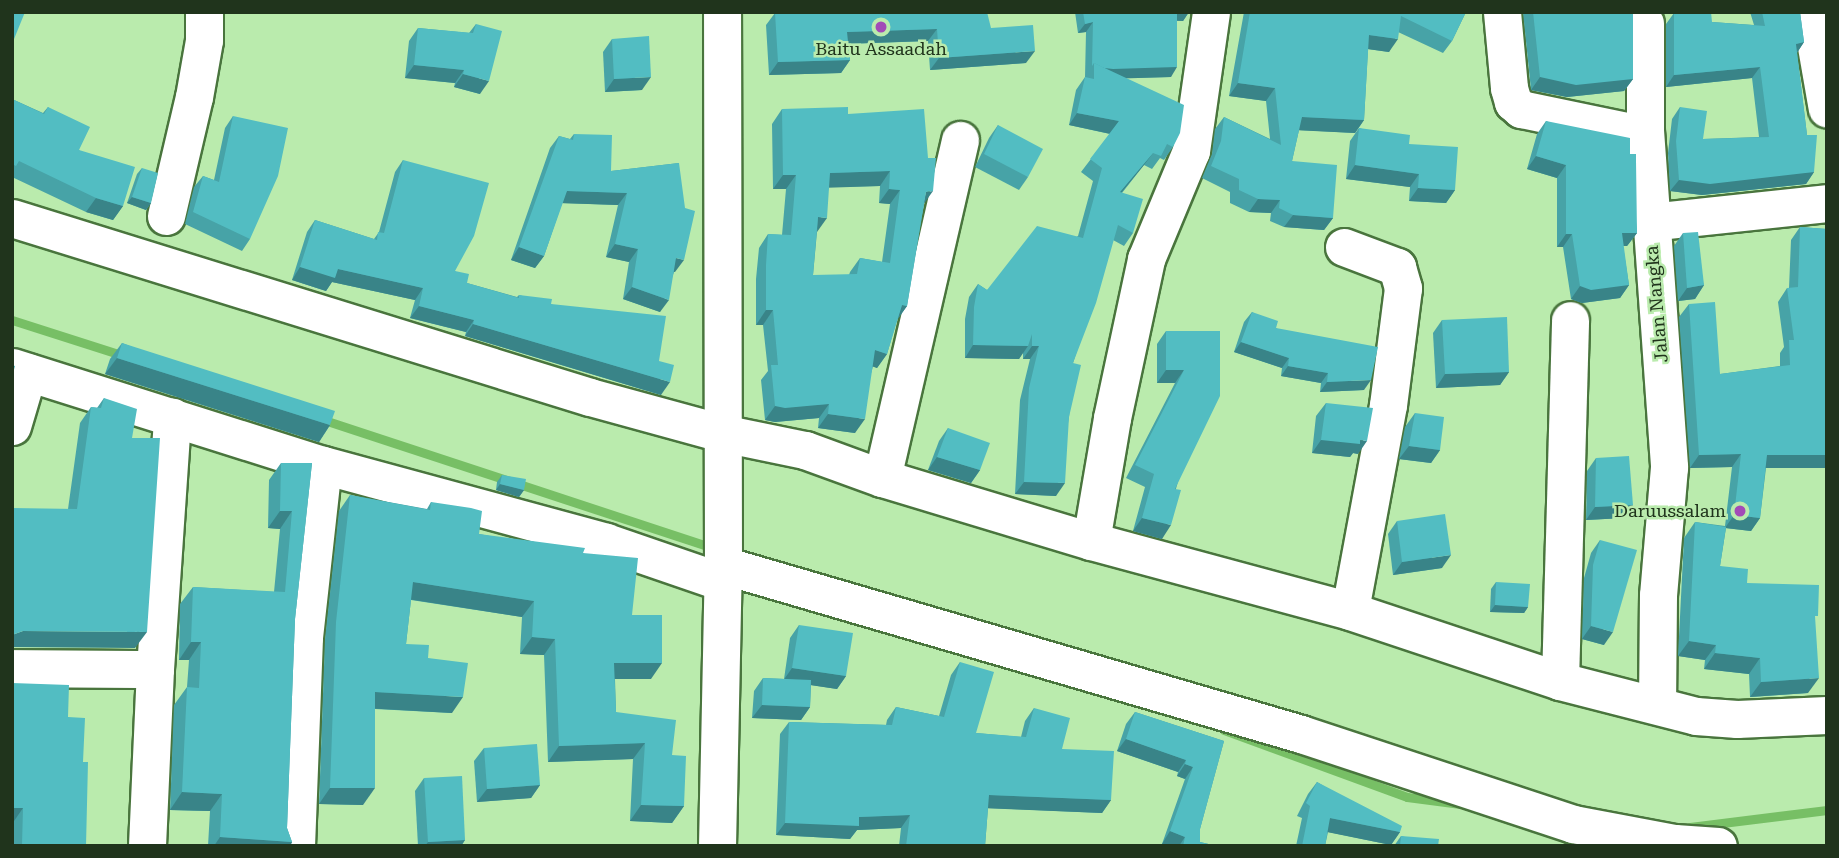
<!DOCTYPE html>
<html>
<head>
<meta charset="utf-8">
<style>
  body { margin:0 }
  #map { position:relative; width:1839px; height:858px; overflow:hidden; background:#baebad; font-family:"Roboto Serif",serif }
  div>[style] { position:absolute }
  .stream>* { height:9px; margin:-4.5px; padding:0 4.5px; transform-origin:4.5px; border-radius:4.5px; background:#77bf65 }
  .roads { filter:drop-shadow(2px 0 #49753d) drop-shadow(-2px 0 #49753d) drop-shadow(0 2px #49753d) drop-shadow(0 -2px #49753d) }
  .minor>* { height:37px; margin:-18.5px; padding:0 18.5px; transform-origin:18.5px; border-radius:18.5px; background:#fff }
  .wall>* { inset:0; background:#47a3a7 }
  .shaded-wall>* { inset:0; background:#398488 }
  .building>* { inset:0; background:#52bdc2 }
  .dots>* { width:19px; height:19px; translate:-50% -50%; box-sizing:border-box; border:4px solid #baebad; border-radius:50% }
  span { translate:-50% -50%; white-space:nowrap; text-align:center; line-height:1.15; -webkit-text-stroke:5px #baebad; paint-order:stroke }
  .poi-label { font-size:18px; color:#20341c }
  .right { translate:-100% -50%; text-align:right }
  .street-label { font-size:18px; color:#20341c }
  .frame { position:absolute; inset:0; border:14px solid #20341c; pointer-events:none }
</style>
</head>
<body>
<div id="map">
  <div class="stream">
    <i style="left:12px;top:320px;width:119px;rotate:17.7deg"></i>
    <i style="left:321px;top:419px;width:413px;rotate:18.2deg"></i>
    <i style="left:1224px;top:730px;width:195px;rotate:20.1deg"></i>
    <i style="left:1407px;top:797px;width:54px;rotate:7.4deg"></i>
    <i style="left:1690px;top:827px;width:138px;rotate:-7.1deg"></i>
  </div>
  <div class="roads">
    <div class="minor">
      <i style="left:1502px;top:12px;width:76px;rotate:84.7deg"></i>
      <i style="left:1509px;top:88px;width:15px;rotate:74deg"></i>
      <i style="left:1513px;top:102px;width:11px;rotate:41deg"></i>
      <i style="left:1521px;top:109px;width:107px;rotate:11.8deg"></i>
      <i style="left:1626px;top:131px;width:19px;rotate:-3deg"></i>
      <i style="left:1645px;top:130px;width:338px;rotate:85.9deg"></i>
      <i style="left:1669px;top:467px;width:128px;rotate:94.9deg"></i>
      <i style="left:1658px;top:595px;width:110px;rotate:90.5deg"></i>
      <i style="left:1810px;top:12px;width:98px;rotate:80.1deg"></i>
      <i style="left:1645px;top:23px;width:107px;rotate:90deg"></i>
      <i style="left:166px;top:216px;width:122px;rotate:-76.8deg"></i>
      <i style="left:194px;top:97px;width:58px;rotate:-80deg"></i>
      <i style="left:204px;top:40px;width:28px;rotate:-90deg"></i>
      <i style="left:12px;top:218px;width:605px;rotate:17.21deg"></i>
      <i style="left:590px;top:397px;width:137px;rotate:15.3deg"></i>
      <i style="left:722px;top:433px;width:85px;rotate:11.6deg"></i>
      <i style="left:805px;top:450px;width:82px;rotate:20deg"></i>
      <i style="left:882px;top:478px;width:218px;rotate:16.8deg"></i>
      <i style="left:1091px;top:541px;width:268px;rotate:15.1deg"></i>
      <i style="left:1350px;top:611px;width:221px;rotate:18.4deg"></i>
      <i style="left:1560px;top:681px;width:140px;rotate:14.4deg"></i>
      <i style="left:1696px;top:716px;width:41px;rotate:4.2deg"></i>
      <i style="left:1737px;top:719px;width:90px;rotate:-2.5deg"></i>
      <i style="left:1650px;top:222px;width:178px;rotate:-6.1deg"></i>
      <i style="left:1344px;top:247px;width:57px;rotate:20.7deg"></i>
      <i style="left:1397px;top:267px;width:22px;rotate:74deg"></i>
      <i style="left:1403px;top:288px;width:118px;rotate:97.3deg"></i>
      <i style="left:1388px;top:405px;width:209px;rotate:100.5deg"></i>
      <i style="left:12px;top:367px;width:326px;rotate:17.5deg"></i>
      <i style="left:323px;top:465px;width:293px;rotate:15.2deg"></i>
      <i style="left:606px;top:542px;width:123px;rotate:19deg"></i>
      <i style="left:12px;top:426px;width:56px;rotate:-73.5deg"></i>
      <i style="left:882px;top:478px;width:347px;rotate:-77deg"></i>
      <i style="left:1091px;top:541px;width:125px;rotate:-80.3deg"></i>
      <i style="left:1112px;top:418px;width:163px;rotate:-77.9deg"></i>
      <i style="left:1146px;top:259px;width:117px;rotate:-67.4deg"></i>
      <i style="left:1191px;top:151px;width:140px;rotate:-81.8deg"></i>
      <i style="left:723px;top:565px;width:602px;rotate:16.3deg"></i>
      <i style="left:1301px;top:734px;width:287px;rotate:18.3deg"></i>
      <i style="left:1573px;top:824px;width:104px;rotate:10.6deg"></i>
      <i style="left:1675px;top:843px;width:43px;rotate:4deg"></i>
      <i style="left:12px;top:668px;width:143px;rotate:0.4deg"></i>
      <i style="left:155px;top:669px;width:177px;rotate:92.6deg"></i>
      <i style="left:155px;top:669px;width:253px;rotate:-86.1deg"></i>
      <i style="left:1560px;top:681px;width:361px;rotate:-88.4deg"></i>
      <i style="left:296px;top:846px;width:209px;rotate:-87.8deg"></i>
      <i style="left:304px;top:637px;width:173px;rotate:-83.7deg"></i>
      <i style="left:717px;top:846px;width:281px;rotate:-88.8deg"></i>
      <i style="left:723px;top:565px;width:553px;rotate:-90.1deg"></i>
    </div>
  </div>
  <div class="wall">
    <i style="clip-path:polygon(1075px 12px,1189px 12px,1183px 21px,1177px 21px,1171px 77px,1126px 78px,1173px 147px,1164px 160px,1160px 158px,1152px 169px,1144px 165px,1122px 193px,1133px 233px,1124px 246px,1113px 240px,1073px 363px,1069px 417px,1056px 496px,1015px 494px,1020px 400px,1030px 359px,1023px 359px,1023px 352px,1019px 359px,965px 358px,965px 319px,969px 297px,978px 284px,987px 290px,1078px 236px,1093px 181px,1081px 172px,1110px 134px,1069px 125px,1076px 90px,1085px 77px,1086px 32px,1078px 33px)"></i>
    <i style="clip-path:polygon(1244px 12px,1466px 12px,1452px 41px,1443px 53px,1398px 32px,1389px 52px,1368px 49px,1364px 120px,1355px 133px,1299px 130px,1292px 161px,1333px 218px,1324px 230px,1284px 227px,1270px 221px,1271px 213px,1249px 212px,1230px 203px,1230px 192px,1202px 178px,1212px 154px,1215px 129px,1224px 117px,1270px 139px,1266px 101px,1229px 96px)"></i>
    <i style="clip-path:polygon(1523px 12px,1633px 12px,1633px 79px,1624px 91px,1567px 97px,1531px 90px)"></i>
    <i style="clip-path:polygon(1750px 12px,1800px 12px,1804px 42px,1797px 53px,1807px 135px,1814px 172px,1806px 184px,1702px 195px,1670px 191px,1668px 153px,1672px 119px,1680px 107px,1703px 139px,1759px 137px,1752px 78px,1666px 87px,1666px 24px,1674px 13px,1712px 22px,1754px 25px)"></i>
    <i style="clip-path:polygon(775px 13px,991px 28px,1026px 63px,930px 70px,928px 41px,848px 44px,850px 60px,841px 73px,769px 75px,766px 25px)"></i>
    <i style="clip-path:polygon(476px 24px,480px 94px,454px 87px,455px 83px,405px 78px,409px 41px,418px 28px,469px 33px)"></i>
    <i style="clip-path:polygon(612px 39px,642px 90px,605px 92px,603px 52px)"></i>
    <i style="clip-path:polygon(12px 99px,43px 113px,48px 107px,79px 150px,123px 206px,113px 220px,86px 212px,12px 177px)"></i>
    <i style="clip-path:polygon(evenodd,782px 109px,848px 114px,924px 204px,907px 306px,897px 320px,887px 354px,877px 368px,873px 366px,855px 433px,818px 428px,819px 418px,775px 422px,765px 420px,761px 380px,768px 371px,763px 325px,756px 325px,756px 279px,759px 248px,768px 234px,782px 235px,786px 189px,773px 189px,772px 124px,782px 109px,880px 186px,879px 203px,890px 204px,882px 262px,860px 258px,850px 272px,849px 275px,813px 275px,817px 232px,829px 187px,880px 186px)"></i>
    <i style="clip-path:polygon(233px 116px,250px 239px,242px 251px,185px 224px,194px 187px,203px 176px,214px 180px,225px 128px)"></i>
    <i style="clip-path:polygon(1546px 121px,1630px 154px,1637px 233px,1627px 246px,1623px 246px,1629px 285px,1620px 298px,1582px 303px,1571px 299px,1563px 247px,1557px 247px,1557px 178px,1527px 169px,1537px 134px)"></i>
    <i style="clip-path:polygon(998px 125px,1028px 177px,1019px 190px,975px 167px,989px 138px)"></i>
    <i style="clip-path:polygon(1359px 128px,1409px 144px,1455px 190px,1446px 203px,1409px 201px,1410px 187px,1346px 179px,1350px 141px)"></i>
    <i style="clip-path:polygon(574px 134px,611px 171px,679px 163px,675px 272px,674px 272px,660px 312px,623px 299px,629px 262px,606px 257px,618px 205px,562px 203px,544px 256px,535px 268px,511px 260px,550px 148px,559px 136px,570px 139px)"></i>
    <i style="clip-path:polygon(403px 160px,455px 271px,467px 283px,517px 297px,519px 295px,551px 304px,659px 361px,661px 395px,465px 336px,466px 332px,410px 318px,415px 300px,332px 282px,326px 291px,292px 280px,307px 232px,315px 220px,374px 239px,379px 232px,395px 172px)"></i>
    <i style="clip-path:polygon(142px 168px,151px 203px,146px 210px,127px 203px,137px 174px)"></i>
    <i style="clip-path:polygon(1800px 227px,1827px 229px,1766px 468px,1760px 518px,1751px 531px,1726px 528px,1720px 566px,1747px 583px,1815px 620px,1808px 693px,1750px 697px,1749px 674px,1704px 669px,1705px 660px,1678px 656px,1684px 538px,1695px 522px,1725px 526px,1732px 467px,1690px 468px,1679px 317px,1689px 304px,1720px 374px,1780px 366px,1780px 353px,1784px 347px,1778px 302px,1787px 288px,1789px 288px,1791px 240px)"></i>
    <i style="clip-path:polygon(1683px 233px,1704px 285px,1695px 299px,1678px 301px,1674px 246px)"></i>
    <i style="clip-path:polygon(1252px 312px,1276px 328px,1364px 390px,1320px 392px,1321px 383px,1281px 376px,1282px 368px,1234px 352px,1244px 322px)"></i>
    <i style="clip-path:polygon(1442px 320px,1509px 372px,1500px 385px,1436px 388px,1433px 333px)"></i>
    <i style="clip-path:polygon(1166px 331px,1220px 331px,1162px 539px,1133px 531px,1145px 487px,1126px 478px,1175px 383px,1157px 383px,1157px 344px)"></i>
    <i style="clip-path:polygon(122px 343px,330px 425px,319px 442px,105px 374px,110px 359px)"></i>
    <i style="clip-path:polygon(104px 398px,132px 438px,135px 648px,68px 509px,80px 423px,91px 407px,97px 408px)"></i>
    <i style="clip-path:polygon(1326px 403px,1358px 454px,1353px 453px,1350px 457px,1312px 453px,1316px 416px)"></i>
    <i style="clip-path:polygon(1415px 413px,1440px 450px,1431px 463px,1399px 459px,1405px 427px)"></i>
    <i style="clip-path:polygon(948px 428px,980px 470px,971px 483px,928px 470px,939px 441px)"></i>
    <i style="clip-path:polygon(1596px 458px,1633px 505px,1624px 518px,1586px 520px,1587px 471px)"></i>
    <i style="clip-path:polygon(281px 463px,312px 463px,295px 619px,287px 828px,292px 842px,290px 846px,208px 846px,210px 811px,170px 810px,174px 705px,187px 687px,189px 660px,179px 660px,180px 604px,193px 587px,274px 592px,280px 529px,268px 528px,269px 480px)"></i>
    <i style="clip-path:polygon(502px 475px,524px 490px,519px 497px,496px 490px,497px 482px)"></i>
    <i style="clip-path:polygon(350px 495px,427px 509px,431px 502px,479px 534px,583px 553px,632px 615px,651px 679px,615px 679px,616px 712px,672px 755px,684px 806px,672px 823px,630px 821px,633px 759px,548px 762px,544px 655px,520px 654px,522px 617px,411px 600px,406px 644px,428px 658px,452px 713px,375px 709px,363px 805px,319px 804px,325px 639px,339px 511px)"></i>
    <i style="clip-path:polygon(1397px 521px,1442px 568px,1393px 575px,1388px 534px)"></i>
    <i style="clip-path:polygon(1600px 540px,1604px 645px,1582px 639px,1584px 578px,1591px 553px)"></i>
    <i style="clip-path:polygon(1496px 582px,1528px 607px,1524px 613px,1490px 612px,1491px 589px)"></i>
    <i style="clip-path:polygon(799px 625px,846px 676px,837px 689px,811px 685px,810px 707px,801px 720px,752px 718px,754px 691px,763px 678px,784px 679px,790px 638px)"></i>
    <i style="clip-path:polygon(960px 662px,976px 733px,1021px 737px,1025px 721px,1034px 708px,1062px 749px,1111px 800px,1102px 813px,988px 808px,985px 846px,899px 846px,901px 828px,857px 830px,850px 839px,776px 835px,780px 734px,789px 722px,886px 725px,887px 720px,896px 707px,939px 716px,951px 675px)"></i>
    <i style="clip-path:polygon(12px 683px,68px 717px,83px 762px,86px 846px,12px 846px)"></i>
    <i style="clip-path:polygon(1135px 712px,1224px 741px,1200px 829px,1200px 842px,1217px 846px,1168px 846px,1162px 844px,1185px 779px,1177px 776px,1178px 772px,1117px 751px,1126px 724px)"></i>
    <i style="clip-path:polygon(484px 748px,540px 785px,531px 798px,477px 802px,474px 761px)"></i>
    <i style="clip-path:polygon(424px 778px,465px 840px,461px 846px,418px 846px,415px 791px)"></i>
    <i style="clip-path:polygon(1317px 782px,1400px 832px,1391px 845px,1328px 832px,1325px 846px,1296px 846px,1302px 818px,1297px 816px,1308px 794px)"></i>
    <i style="clip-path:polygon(1401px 836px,1438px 846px,1394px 846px)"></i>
  </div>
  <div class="shaded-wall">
    <i style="clip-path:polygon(1176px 12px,1189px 12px,1183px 21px,1170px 20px)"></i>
    <i style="clip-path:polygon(1093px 22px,1086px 32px,1078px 33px,1085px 24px)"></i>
    <i style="clip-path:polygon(937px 29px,928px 41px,838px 44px,847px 32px)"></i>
    <i style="clip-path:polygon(1369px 35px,1398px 39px,1389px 52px,1360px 48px)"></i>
    <i style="clip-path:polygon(1804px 42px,1796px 54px,1796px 44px)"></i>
    <i style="clip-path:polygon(1035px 51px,1026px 63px,930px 70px,939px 58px)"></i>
    <i style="clip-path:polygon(850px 60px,841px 73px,769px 75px,778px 62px)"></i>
    <i style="clip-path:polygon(414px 65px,464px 70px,455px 83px,405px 78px)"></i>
    <i style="clip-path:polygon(1094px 67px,1177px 67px,1171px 77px,1106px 79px)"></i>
    <i style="clip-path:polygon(1760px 67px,1752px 78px,1666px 87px,1674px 75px)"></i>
    <i style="clip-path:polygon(463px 74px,489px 81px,480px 94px,454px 87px)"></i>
    <i style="clip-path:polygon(651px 77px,642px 90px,605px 92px,614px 79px)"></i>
    <i style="clip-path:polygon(1540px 77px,1633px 79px,1624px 91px,1567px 97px,1531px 90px)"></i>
    <i style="clip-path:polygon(1238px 83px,1275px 88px,1266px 101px,1229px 96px)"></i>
    <i style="clip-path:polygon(1077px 113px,1119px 121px,1111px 134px,1069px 125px)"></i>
    <i style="clip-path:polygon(1302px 117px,1364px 120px,1355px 133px,1293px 130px)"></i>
    <i style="clip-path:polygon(1153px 153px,1144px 165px,1111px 205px,1120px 192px)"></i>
    <i style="clip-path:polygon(1536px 156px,1566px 165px,1557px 178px,1527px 169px)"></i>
    <i style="clip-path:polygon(1355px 165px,1419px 174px,1410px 187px,1346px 179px)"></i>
    <i style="clip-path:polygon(890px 171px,880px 186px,820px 188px,830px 173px)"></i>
    <i style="clip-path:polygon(1814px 172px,1806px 184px,1702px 195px,1670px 191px,1679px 180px)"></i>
    <i style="clip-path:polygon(783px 175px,796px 175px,786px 189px,773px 189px)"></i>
    <i style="clip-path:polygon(1418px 188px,1455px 190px,1446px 203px,1409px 201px)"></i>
    <i style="clip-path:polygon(889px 189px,900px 190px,890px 204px,879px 203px)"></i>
    <i style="clip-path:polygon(567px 191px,627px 193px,618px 205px,558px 203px)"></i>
    <i style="clip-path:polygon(933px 191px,923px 205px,926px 192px)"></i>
    <i style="clip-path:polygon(132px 197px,151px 203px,146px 210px,127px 203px)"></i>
    <i style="clip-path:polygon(96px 198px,123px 206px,113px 220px,86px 212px)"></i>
    <i style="clip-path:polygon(1258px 199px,1280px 200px,1271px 213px,1249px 212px)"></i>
    <i style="clip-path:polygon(1293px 215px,1333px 218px,1324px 230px,1284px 227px)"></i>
    <i style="clip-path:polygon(818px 217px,827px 218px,817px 232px)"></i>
    <i style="clip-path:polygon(1622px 233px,1637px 233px,1627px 246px,1613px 246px)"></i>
    <i style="clip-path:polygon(1566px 234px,1572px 234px,1563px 247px,1557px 247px)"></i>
    <i style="clip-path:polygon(615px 244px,638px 249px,629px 262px,606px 257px)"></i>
    <i style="clip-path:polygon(519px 247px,544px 256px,535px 268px,511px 260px)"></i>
    <i style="clip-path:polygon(676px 258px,684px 260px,675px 272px,667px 270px)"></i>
    <i style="clip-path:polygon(300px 267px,338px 269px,423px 288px,415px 300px,332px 282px,326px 291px,292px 280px)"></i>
    <i style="clip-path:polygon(1629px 285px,1620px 298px,1582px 303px,1571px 299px,1580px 286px)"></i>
    <i style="clip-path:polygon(1704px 285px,1695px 299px,1678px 301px,1687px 288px)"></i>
    <i style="clip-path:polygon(632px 287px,669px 300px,660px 312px,623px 299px)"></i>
    <i style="clip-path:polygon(902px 305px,907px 306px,897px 320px)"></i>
    <i style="clip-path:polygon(419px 306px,474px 320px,466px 332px,410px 318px)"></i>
    <i style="clip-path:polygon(766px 310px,773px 310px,763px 325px,756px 325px)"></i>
    <i style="clip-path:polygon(473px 324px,670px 382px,661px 395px,465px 336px)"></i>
    <i style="clip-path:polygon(1241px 342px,1289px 358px,1282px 368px,1234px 352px)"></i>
    <i style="clip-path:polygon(973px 345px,1028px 346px,1019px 359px,965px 358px)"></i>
    <i style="clip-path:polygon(1032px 346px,1039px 346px,1030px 359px,1023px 359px)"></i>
    <i style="clip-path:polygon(875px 350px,887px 354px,877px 368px,865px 364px)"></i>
    <i style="clip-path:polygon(117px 358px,330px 425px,319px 442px,105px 374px)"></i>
    <i style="clip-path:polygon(1288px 366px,1328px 373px,1321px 383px,1281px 376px)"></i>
    <i style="clip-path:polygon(1166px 370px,1184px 370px,1175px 383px,1157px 383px)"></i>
    <i style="clip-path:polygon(1509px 372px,1500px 385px,1436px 388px,1445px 374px)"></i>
    <i style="clip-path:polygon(1371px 380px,1364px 390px,1320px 392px,1327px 382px)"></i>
    <i style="clip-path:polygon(829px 404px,819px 418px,775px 422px,765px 420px,775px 406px)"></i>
    <i style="clip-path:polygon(828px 414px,865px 419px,855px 433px,818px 428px)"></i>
    <i style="clip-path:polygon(1321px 440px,1360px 440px,1367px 441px,1358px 454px,1353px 453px,1350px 457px,1312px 453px)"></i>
    <i style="clip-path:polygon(1409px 446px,1440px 450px,1431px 463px,1399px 459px)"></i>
    <i style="clip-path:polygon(1741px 454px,1732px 467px,1690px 468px,1699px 455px)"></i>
    <i style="clip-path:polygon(1767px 455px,1827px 455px,1827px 468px,1758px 468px)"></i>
    <i style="clip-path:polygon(937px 457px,980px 470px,971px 483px,928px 470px)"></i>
    <i style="clip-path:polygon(1024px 482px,1065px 483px,1056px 496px,1015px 494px)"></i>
    <i style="clip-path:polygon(500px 484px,524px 490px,519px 497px,496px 490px)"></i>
    <i style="clip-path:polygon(1633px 505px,1624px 518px,1586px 520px,1595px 507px)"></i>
    <i style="clip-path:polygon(280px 511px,292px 511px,280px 529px,268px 528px)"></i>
    <i style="clip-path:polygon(1734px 515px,1760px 518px,1751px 531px,1725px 528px)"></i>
    <i style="clip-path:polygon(1142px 518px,1171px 525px,1162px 539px,1133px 531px)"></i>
    <i style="clip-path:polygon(1451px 555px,1442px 568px,1393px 575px,1402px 562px)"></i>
    <i style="clip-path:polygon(413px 582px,534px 601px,522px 617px,401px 598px)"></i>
    <i style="clip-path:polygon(1495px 605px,1528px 607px,1524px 613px,1490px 612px)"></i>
    <i style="clip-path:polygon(1591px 626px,1613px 632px,1604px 645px,1582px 639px)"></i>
    <i style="clip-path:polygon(23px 631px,147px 632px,135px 648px,12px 647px,12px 635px)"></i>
    <i style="clip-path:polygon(532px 637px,555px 639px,544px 655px,520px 654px)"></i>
    <i style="clip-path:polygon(1689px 641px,1716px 645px,1705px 660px,1678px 656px)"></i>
    <i style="clip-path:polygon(191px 642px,201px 642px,189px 660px,179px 660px)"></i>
    <i style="clip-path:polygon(1715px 653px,1760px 658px,1749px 674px,1704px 669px)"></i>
    <i style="clip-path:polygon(614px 663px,662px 663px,651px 679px,603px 679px)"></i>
    <i style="clip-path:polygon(792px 668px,846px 676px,837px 689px,783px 681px)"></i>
    <i style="clip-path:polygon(1819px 678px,1808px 693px,1750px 697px,1761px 682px)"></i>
    <i style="clip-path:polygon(375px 692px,463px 697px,452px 713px,364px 708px)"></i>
    <i style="clip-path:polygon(762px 705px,810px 707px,801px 720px,752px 718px)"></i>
    <i style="clip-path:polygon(1126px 739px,1186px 760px,1178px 772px,1117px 751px)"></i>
    <i style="clip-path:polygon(645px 743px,633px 759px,548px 762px,559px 746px)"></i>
    <i style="clip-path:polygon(1185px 764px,1193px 767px,1185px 779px,1177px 776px)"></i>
    <i style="clip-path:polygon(540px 785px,531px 798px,477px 802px,487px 789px)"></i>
    <i style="clip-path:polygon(330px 788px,375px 788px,363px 805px,319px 804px)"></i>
    <i style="clip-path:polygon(182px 792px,222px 794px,210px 811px,170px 810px)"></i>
    <i style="clip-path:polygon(989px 795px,1111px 800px,1102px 813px,981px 808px)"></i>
    <i style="clip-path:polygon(641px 805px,684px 806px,672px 823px,630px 821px)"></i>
    <i style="clip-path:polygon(12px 808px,23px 808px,12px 824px)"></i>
    <i style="clip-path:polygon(910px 815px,901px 828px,857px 830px,850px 839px,776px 835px,785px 823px,859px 817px)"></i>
    <i style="clip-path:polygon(1330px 818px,1400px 832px,1391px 845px,1322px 831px)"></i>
    <i style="clip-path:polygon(1170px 831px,1185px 837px,1179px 846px,1168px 846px,1162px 844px)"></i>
    <i style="clip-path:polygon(220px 837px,292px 842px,290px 846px,214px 846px)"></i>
    <i style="clip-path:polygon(465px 840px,461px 846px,425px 846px,428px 842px)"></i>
  </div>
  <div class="building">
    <i style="clip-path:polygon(12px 12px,25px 12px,12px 44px)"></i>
    <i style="clip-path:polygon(784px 12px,987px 12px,991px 28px,1033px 25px,1035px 51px,939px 58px,937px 29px,847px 32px,850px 60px,778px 62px,775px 13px)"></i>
    <i style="clip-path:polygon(1083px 12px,1177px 12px,1177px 67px,1113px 69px,1104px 68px,1094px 63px,1092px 66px,1093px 22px,1085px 24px)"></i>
    <i style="clip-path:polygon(1250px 12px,1466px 12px,1452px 41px,1401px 16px,1398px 39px,1369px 35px,1364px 120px,1302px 117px,1292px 161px,1337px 165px,1333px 218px,1293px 215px,1279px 208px,1280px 200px,1258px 199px,1239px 190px,1239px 179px,1211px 166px,1221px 141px,1224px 117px,1281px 145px,1275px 88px,1238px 83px)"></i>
    <i style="clip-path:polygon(1533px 12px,1633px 12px,1633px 79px,1576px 85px,1540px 77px)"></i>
    <i style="clip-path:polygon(1711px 12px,1712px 22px,1765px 26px,1762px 12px,1800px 12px,1804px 42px,1796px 44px,1807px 135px,1817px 135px,1814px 172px,1710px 184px,1679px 180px,1676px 141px,1680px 107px,1707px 111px,1703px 139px,1769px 137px,1760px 67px,1674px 75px,1674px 13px)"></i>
    <i style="clip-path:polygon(476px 24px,502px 31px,489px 81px,463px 74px,464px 70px,414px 65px,418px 28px,473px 33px)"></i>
    <i style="clip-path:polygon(649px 36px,651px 77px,614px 79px,612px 39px)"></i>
    <i style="clip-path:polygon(1094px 63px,1184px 105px,1180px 133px,1173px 147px,1167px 144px,1161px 156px,1153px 153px,1120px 192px,1143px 199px,1133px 233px,1118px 225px,1096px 303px,1073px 363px,1081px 365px,1069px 417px,1065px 483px,1024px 482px,1029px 388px,1039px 346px,1032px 346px,1032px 334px,1028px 346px,973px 345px,974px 307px,978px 284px,987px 290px,1037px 226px,1083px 238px,1102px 168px,1090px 159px,1119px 121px,1077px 113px,1085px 77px,1094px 79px)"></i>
    <i style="clip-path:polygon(12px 99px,44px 114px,48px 107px,90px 127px,79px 150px,135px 167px,123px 206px,96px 198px,19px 161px,16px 166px,12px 164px)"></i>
    <i style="clip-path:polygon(evenodd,848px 107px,848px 114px,924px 109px,928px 158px,936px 158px,933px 191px,926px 192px,907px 306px,902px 305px,887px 354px,875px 350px,865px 419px,828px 414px,829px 404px,785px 408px,775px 406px,771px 365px,778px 365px,773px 310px,766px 310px,766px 265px,768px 234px,791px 235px,796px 175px,783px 175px,782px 109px,848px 107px,890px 171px,889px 189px,900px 190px,890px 263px,860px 258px,857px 274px,813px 275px,818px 217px,827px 218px,830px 173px,890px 171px)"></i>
    <i style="clip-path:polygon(233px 116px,288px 128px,278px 176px,250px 239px,193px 212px,203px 176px,219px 182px)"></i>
    <i style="clip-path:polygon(1546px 121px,1630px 138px,1630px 154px,1636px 154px,1636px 160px,1637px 233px,1622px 233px,1629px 285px,1591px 290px,1580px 286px,1572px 234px,1566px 234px,1566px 165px,1536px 156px)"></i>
    <i style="clip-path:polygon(998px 125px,1043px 149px,1028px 177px,984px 154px)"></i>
    <i style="clip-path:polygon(1359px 128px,1410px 135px,1409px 144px,1458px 147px,1455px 190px,1418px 188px,1419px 174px,1355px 165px)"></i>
    <i style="clip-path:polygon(574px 134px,612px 135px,611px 171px,679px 163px,685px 208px,695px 211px,684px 260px,676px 258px,669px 300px,632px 287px,638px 249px,615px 244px,627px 193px,567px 191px,544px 256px,519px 247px,559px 136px,573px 140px)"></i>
    <i style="clip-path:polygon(403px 160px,489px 183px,474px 236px,455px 271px,469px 274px,467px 283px,519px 298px,519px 295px,552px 299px,551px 304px,666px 316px,659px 361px,674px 365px,670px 382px,473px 324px,474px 320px,419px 306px,423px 288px,338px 269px,335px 278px,300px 267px,315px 220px,377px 240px,378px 232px,384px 233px)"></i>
    <i style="clip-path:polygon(142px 168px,158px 173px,151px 203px,132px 197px)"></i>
    <i style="clip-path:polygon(1800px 227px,1827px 229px,1827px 455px,1767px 455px,1760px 518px,1734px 515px,1741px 454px,1699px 455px,1689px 304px,1715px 302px,1720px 374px,1790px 365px,1789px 340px,1794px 340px,1787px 288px,1798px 287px)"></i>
    <i style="clip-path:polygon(1698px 232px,1704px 285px,1687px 288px,1683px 233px)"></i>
    <i style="clip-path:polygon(1252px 312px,1278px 321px,1276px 328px,1378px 347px,1371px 380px,1327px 382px,1328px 373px,1288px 366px,1289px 358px,1241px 342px)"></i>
    <i style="clip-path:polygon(1507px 317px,1509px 372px,1445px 374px,1442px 320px)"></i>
    <i style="clip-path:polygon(1166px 331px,1220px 331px,1220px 396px,1175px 489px,1181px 490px,1171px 525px,1142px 518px,1154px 474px,1135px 465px,1184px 370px,1166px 370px)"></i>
    <i style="clip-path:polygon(122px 343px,335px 411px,330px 425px,117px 358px)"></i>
    <i style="clip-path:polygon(12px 365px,15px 366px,12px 377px)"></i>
    <i style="clip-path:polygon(104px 398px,137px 409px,132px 438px,160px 438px,147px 632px,23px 631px,12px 635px,12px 508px,77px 509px,91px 407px,101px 408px)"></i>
    <i style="clip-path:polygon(1326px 403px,1373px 408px,1367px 441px,1360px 440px,1360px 444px,1321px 440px)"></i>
    <i style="clip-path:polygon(1415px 413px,1444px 417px,1440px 450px,1409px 446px)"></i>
    <i style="clip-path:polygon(948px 428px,990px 443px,980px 470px,937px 457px)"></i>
    <i style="clip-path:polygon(1629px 456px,1633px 505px,1595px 507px,1596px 458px)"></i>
    <i style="clip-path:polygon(281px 463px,312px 463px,295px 619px,287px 828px,292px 842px,220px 837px,222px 794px,182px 792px,187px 687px,199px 688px,201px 642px,191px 642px,193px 587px,285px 592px,292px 511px,280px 511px)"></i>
    <i style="clip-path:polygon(502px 475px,526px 479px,524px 490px,500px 484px)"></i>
    <i style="clip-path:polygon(350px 495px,430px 510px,431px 502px,471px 508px,482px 511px,479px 534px,585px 548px,583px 553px,638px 558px,632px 615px,662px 615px,662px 663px,614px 663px,616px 712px,676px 720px,672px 755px,686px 756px,684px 806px,641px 805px,645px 743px,559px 746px,555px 639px,532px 637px,534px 601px,413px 582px,406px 644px,429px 645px,428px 658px,468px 663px,463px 697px,375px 692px,375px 788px,330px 788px,336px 622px)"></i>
    <i style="clip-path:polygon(1445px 514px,1451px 555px,1402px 562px,1397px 521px)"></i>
    <i style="clip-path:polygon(1695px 522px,1726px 527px,1720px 566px,1748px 569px,1747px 583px,1819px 585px,1818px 616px,1815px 616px,1819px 678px,1761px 682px,1760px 658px,1715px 653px,1716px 645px,1689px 641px)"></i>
    <i style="clip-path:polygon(1600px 540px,1637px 550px,1613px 632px,1591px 626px,1593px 565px)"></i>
    <i style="clip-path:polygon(1496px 582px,1530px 584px,1528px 607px,1495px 605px)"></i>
    <i style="clip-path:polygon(799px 625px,853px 633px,846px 676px,792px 668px)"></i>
    <i style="clip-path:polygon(960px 662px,994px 672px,976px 733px,1026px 737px,1034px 708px,1070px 718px,1062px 749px,1114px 751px,1111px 800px,989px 795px,985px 846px,906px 846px,910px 815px,859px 817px,859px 826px,785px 823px,789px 722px,892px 725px,896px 707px,944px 717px)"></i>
    <i style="clip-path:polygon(763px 678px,811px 680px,810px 707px,762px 705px)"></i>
    <i style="clip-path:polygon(12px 683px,69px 685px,68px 717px,85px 718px,83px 762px,88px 762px,86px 846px,22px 845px,23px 808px,12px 808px)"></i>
    <i style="clip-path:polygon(1135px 712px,1224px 741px,1200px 829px,1200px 842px,1217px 846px,1183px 846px,1185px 837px,1170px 831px,1193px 767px,1185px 764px,1186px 760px,1126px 739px)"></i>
    <i style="clip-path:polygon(537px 744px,540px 785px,487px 789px,484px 748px)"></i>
    <i style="clip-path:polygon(462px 776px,465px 840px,428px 842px,424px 778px)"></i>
    <i style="clip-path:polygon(1317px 782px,1402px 826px,1400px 832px,1330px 818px,1325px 846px,1302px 846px,1310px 806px,1306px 803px)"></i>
    <i style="clip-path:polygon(1401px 836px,1439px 839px,1438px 846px,1400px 846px)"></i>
  </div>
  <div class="dots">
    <i style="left:881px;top:27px;background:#a24ab7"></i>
    <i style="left:1740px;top:511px;background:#a24ab7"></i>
  </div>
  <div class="poi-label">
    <span style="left:881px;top:49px">Baitu Assaadah</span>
    <span class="right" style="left:1726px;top:511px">Daruussalam</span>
  </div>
  <div class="street-label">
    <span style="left:1657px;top:304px;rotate:-95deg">Jalan Nangka</span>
  </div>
  <div class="frame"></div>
</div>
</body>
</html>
